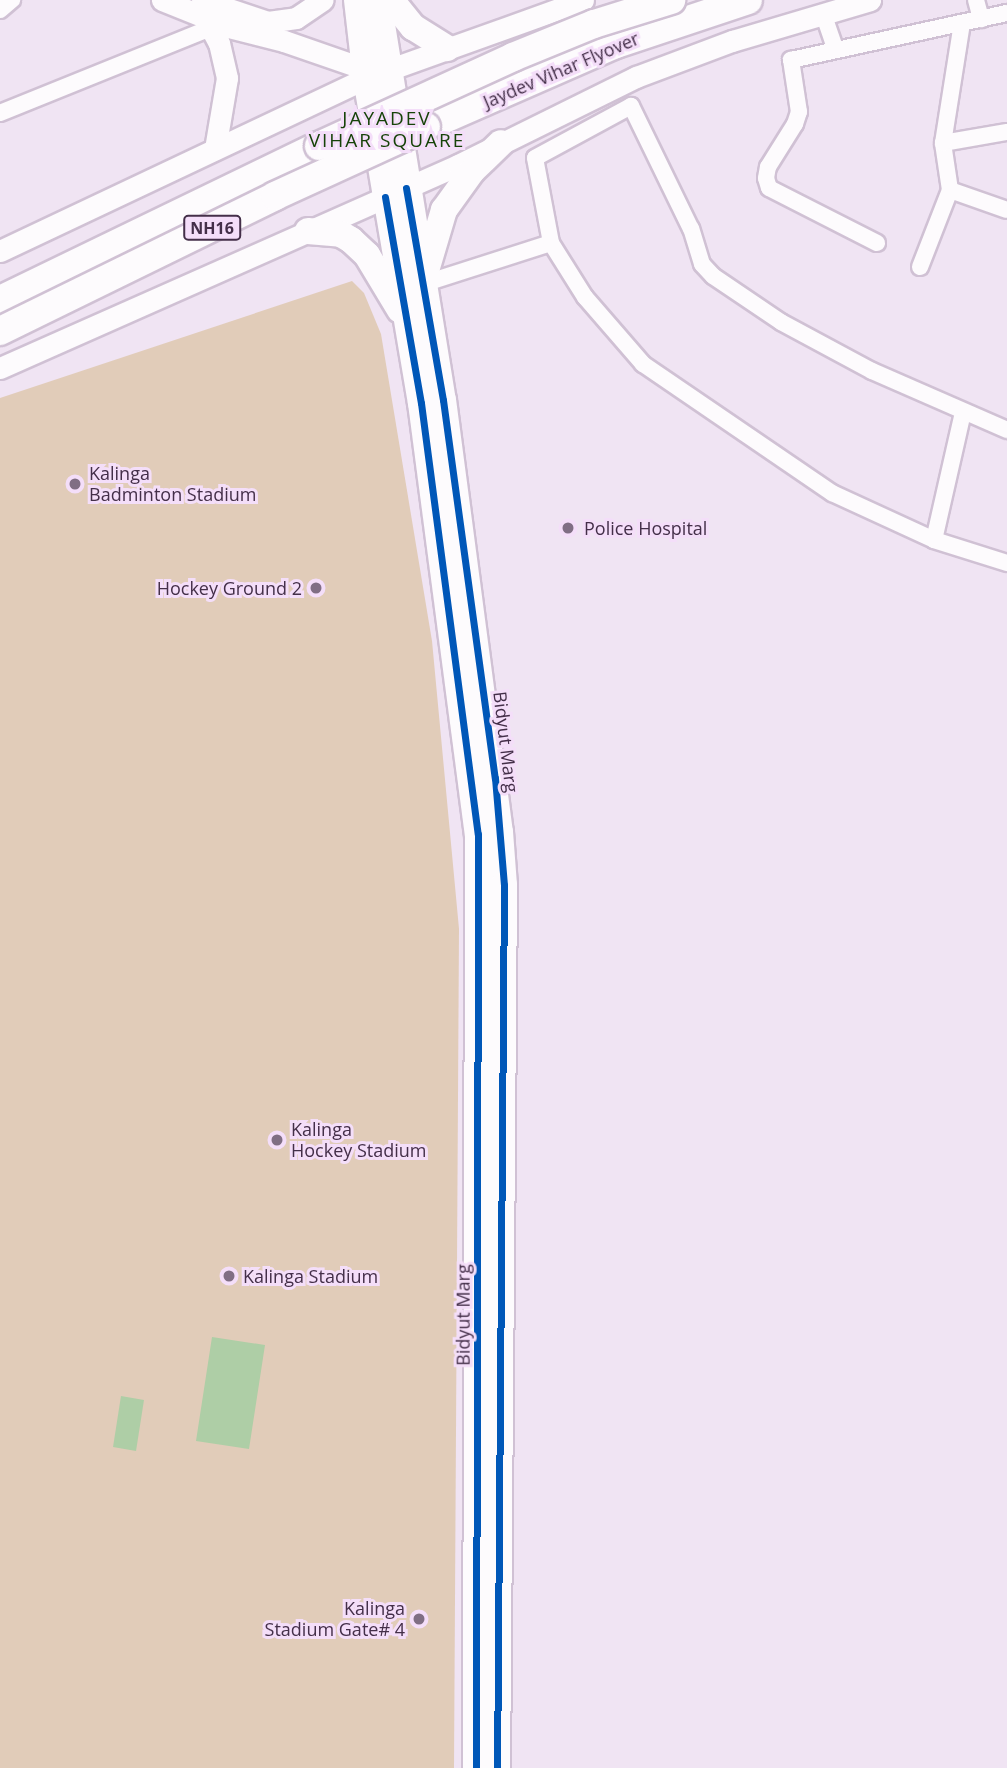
<!DOCTYPE html>
<html>
<head>
<meta charset="utf-8">
<style>
  body { margin:0 }
  #map { position:relative; width:1007px; height:1768px; overflow:hidden; background:#f0e4f3; font-family:"Open Sans",sans-serif }
  div>[style] { position:absolute }
  .green>* { inset:0; background:#e1ccb9 }
  .water>* { inset:0; background:#aecea6 }
  .roads { filter:drop-shadow(2px 0 #d0c1d4) drop-shadow(-2px 0 #d0c1d4) drop-shadow(0 2px #d0c1d4) drop-shadow(0 -2px #d0c1d4) }
  .minor>* { height:16px; margin:-8px; padding:0 8px; transform-origin:8px; border-radius:8px; background:#fdfbfd }
  .tertiary>* { height:21px; margin:-10.5px; padding:0 10.5px; transform-origin:10.5px; border-radius:10.5px; background:#fdfbfd }
  .primary>* { height:26px; margin:-13px; padding:0 13px; transform-origin:13px; border-radius:13px; background:#fdfbfd }
  .trunk>* { height:28px; margin:-14px; padding:0 14px; transform-origin:14px; border-radius:14px; background:#fdfbfd }
  .bridges { filter:drop-shadow(2px 0 #d0c1d4) drop-shadow(-2px 0 #d0c1d4) drop-shadow(0 2px #d0c1d4) drop-shadow(0 -2px #d0c1d4) }
  .trunk-bridge>* { height:28px; margin:-14px; padding:0 14px; transform-origin:14px; border-radius:14px; background:#fdfbfd }
  .cycleway>* { height:7px; margin:-3.5px; padding:0 3.5px; transform-origin:3.5px; border-radius:3.5px; background:#0057b8 }
  .dots>* { width:19px; height:19px; translate:-50% -50%; box-sizing:border-box; border:4px solid #f4def9; border-radius:50% }
  span { translate:-50% -50%; white-space:nowrap; text-align:center; line-height:1.15; -webkit-text-stroke:6px #f4def9; paint-order:stroke }
  .shield-label span { padding:2px 5px; background:#f4def9; border:2px solid; border-radius:5px; -webkit-text-stroke-width:0 }
  .shield-label { font-size:16px; color:#442f49; font-weight:700 }
  .street-label { font-size:18px; color:#442f49 }
  .poi-label { font-size:18px; color:#442f49 }
  .left { translate:0 -50%; text-align:left }
  .right { translate:-100% -50%; text-align:right }
  .neighbourhood-label { font-size:19px; color:#164308; letter-spacing:2px }
</style>
</head>
<body>
<div id="map">
  <div class="green">
    <i style="clip-path:polygon(352px 281px,364px 293px,381px 334px,432px 641px,459px 929px,454px 1768px,0 1768px,0 398px)"></i>
  </div>
  <div class="water">
    <i style="clip-path:polygon(212px 1337px,265px 1345px,249px 1449px,196px 1441px)"></i>
    <i style="clip-path:polygon(121px 1396px,144px 1400px,136px 1451px,113px 1447px)"></i>
  </div>
  <div class="roads">
    <div class="minor">
      <i style="left:976px;top:0;width:20px;rotate:75deg"></i>
      <i style="left:0;top:10px;width:16px;rotate:-40deg"></i>
      <i style="left:823px;top:13px;width:39px;rotate:71deg"></i>
      <i style="left:0;top:113px;width:227px;rotate:-22deg"></i>
      <i style="left:943px;top:143px;width:65px;rotate:-9.8deg"></i>
      <i style="left:950px;top:190px;width:60px;rotate:19.3deg"></i>
      <i style="left:877px;top:243px;width:121px;rotate:-153deg"></i>
      <i style="left:769px;top:188px;width:10px;rotate:-107deg"></i>
      <i style="left:766px;top:178px;width:11px;rotate:-80deg"></i>
      <i style="left:768px;top:167px;width:51px;rotate:-57.9deg"></i>
      <i style="left:795px;top:124px;width:13px;rotate:-72deg"></i>
      <i style="left:799px;top:112px;width:53px;rotate:-98.7deg"></i>
      <i style="left:791px;top:60px;width:221px;rotate:-12.3deg"></i>
      <i style="left:920px;top:267px;width:83px;rotate:-68.7deg"></i>
      <i style="left:950px;top:190px;width:48px;rotate:-98.5deg"></i>
      <i style="left:943px;top:143px;width:121px;rotate:-81deg"></i>
      <i style="left:423px;top:284px;width:134px;rotate:-17.8deg"></i>
      <i style="left:1007px;top:430px;width:147px;rotate:-156.4deg"></i>
      <i style="left:872px;top:371px;width:103px;rotate:-151.7deg"></i>
      <i style="left:781px;top:322px;width:82px;rotate:-145.9deg"></i>
      <i style="left:713px;top:276px;width:16px;rotate:-133deg"></i>
      <i style="left:702px;top:264px;width:37px;rotate:-107deg"></i>
      <i style="left:691px;top:229px;width:137px;rotate:-116deg"></i>
      <i style="left:631px;top:106px;width:109px;rotate:151.6deg"></i>
      <i style="left:535px;top:158px;width:86px;rotate:79.3deg"></i>
      <i style="left:551px;top:243px;width:64px;rotate:57.8deg"></i>
      <i style="left:585px;top:297px;width:89px;rotate:49.1deg"></i>
      <i style="left:643px;top:364px;width:229px;rotate:34.3deg"></i>
      <i style="left:832px;top:493px;width:112px;rotate:24.7deg"></i>
      <i style="left:934px;top:540px;width:77px;rotate:17.5deg"></i>
      <i style="left:934px;top:540px;width:131px;rotate:-77.2deg"></i>
    </div>
    <div class="tertiary">
      <i style="left:162px;top:0;width:72px;rotate:21.9deg"></i>
      <i style="left:229px;top:27px;width:57px;rotate:14.3deg"></i>
      <i style="left:284px;top:41px;width:86px;rotate:19.1deg"></i>
      <i style="left:202px;top:0;width:70px;rotate:18.4deg"></i>
      <i style="left:268px;top:22px;width:28px;rotate:-8deg"></i>
      <i style="left:296px;top:18px;width:32px;rotate:-34deg"></i>
      <i style="left:205px;top:17px;width:30px;rotate:62deg"></i>
      <i style="left:219px;top:43px;width:36px;rotate:77deg"></i>
      <i style="left:227px;top:78px;width:72px;rotate:99.6deg"></i>
      <i style="left:388px;top:70px;width:207px;rotate:-19.7deg"></i>
      <i style="left:0;top:251px;width:405px;rotate:-25.3deg"></i>
      <i style="left:0;top:368px;width:501px;rotate:-23.9deg"></i>
      <i style="left:458px;top:165px;width:199px;rotate:-26.3deg"></i>
      <i style="left:636px;top:77px;width:103px;rotate:-20.6deg"></i>
      <i style="left:732px;top:41px;width:144px;rotate:-16.5deg"></i>
    </div>
    <div class="primary">
      <i style="left:357px;top:0;width:79px;rotate:83.4deg"></i>
      <i style="left:366px;top:78px;width:330px;rotate:80.4deg"></i>
      <i style="left:421px;top:403px;width:435px;rotate:82.5deg"></i>
      <i style="left:478px;top:834px;width:934px;rotate:90.12deg"></i>
      <i style="left:378px;top:0;width:405px;rotate:80.8deg"></i>
      <i style="left:443px;top:400px;width:436px;rotate:82.5deg"></i>
      <i style="left:500px;top:832px;width:53px;rotate:85.7deg"></i>
      <i style="left:504px;top:885px;width:883px;rotate:90.45deg"></i>
      <i style="left:391px;top:0;width:35px;rotate:51deg"></i>
      <i style="left:413px;top:27px;width:40px;rotate:32deg"></i>
      <i style="left:308px;top:231px;width:33px;rotate:5deg"></i>
      <i style="left:341px;top:234px;width:12px;rotate:31deg"></i>
      <i style="left:351px;top:240px;width:22px;rotate:43deg"></i>
      <i style="left:367px;top:255px;width:64px;rotate:59deg"></i>
      <i style="left:425px;top:274px;width:67px;rotate:-73.5deg"></i>
      <i style="left:444px;top:210px;width:48px;rotate:-54.3deg"></i>
      <i style="left:472px;top:171px;width:40px;rotate:-44deg"></i>
    </div>
    <div class="trunk">
      <i style="left:426px;top:127px;width:207px;rotate:-23.6deg"></i>
      <i style="left:616px;top:44px;width:139px;rotate:-18.4deg"></i>
      <i style="left:0;top:300px;width:354px;rotate:-25.8deg"></i>
    </div>
  </div>
  <div class="bridges">
    <div class="trunk-bridge">
      <i style="left:319px;top:146px;width:213px;rotate:-24.6deg"></i>
      <i style="left:513px;top:57px;width:87px;rotate:-22.2deg"></i>
      <i style="left:594px;top:24px;width:81px;rotate:-17.3deg"></i>
      <i style="left:0;top:331px;width:306px;rotate:-26.1deg"></i>
      <i style="left:275px;top:196px;width:166px;rotate:-24.6deg"></i>
    </div>
  </div>
  <div class="cycleway">
    <i style="left:406px;top:188px;width:215px;rotate:80.1deg"></i>
    <i style="left:443px;top:400px;width:382px;rotate:82.2deg"></i>
    <i style="left:495px;top:778px;width:107px;rotate:85.2deg"></i>
    <i style="left:504px;top:885px;width:883px;rotate:90.45deg"></i>
    <i style="left:385px;top:197px;width:209px;rotate:80.1deg"></i>
    <i style="left:421px;top:403px;width:435px;rotate:82.5deg"></i>
    <i style="left:478px;top:834px;width:934px;rotate:90.12deg"></i>
  </div>
  <div class="dots">
    <i style="left:75px;top:484px;background:#806e84"></i>
    <i style="left:568px;top:528px;background:#806e84"></i>
    <i style="left:316px;top:588px;background:#806e84"></i>
    <i style="left:277px;top:1140px;background:#806e84"></i>
    <i style="left:229px;top:1276px;background:#806e84"></i>
    <i style="left:419px;top:1619px;background:#806e84"></i>
  </div>
  <div class="shield-label">
    <span style="left:212px;top:228px">NH16</span>
  </div>
  <div class="street-label">
    <span style="left:561px;top:70px;rotate:-23deg">Jaydev Vihar Flyover</span>
    <span style="left:506px;top:742px;rotate:83deg">Bidyut Marg</span>
    <span style="left:463px;top:1315px;rotate:-90deg">Bidyut Marg</span>
  </div>
  <div class="poi-label">
    <span class="left" style="left:89px;top:484px">Kalinga<br>Badminton Stadium</span>
    <span class="left" style="left:584px;top:528px">Police Hospital</span>
    <span class="right" style="left:302px;top:588px">Hockey Ground 2</span>
    <span class="left" style="left:291px;top:1140px">Kalinga<br>Hockey Stadium</span>
    <span class="left" style="left:243px;top:1276px">Kalinga Stadium</span>
    <span class="right" style="left:405px;top:1619px">Kalinga<br>Stadium Gate# 4</span>
  </div>
  <div class="neighbourhood-label">
    <span style="left:387px;top:130px">JAYADEV<br>VIHAR SQUARE</span>
  </div>
</div>
</body>
</html>
